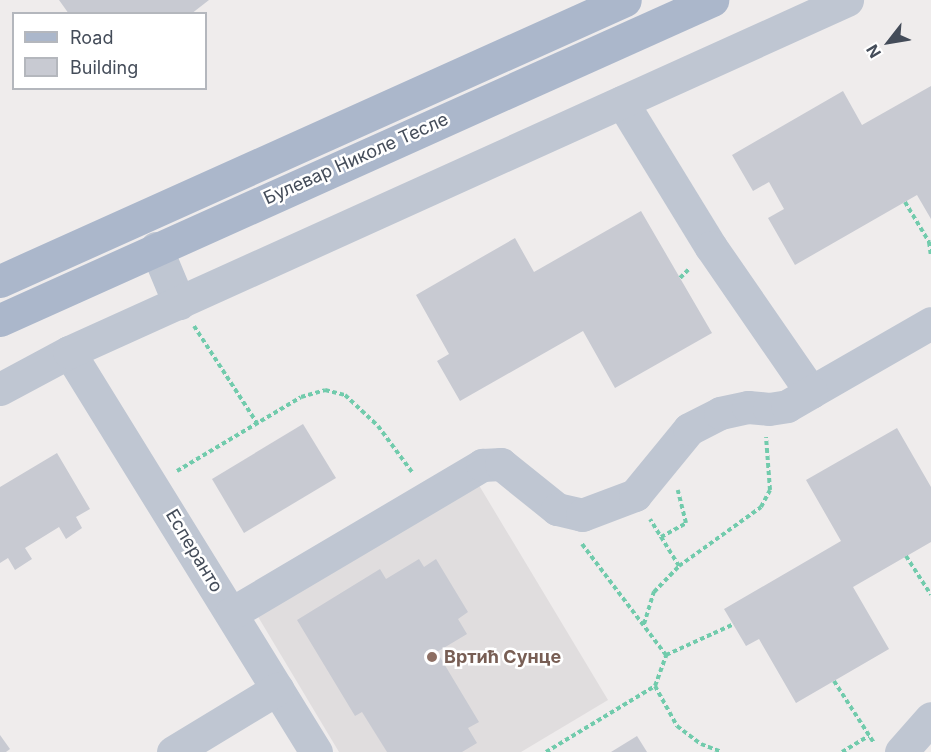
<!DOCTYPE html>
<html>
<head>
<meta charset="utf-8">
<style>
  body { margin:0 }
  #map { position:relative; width:931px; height:752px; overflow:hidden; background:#efecec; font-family:Inter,sans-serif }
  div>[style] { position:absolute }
  .education>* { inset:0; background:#e0ddde }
  .building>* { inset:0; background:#c8cad2 }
  .path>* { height:4px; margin-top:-2px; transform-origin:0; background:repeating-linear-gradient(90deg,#71cbac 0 4.5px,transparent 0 7.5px) }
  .minor>* { height:33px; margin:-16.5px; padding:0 16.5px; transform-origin:16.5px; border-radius:16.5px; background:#bfc6d2 }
  .major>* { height:33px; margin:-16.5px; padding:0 16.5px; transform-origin:16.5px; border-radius:16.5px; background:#abb7cb }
  .dots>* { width:16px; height:16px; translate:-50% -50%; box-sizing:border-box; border:3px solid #fff; border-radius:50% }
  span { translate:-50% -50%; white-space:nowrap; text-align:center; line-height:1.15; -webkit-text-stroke:5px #fff; paint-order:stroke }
  .street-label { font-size:18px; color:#444c59 }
  .education-label { font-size:18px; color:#785e54; font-weight:700 }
  .left { translate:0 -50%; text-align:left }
  .legend { position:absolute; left:12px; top:12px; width:195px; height:78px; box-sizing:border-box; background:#fff; border:2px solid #b4b7bd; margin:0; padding:8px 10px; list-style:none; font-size:18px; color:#444c59 }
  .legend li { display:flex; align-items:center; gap:12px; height:30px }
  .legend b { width:30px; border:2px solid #b4b7bd }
  .north { position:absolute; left:859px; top:12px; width:60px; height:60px; -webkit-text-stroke:4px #fff; paint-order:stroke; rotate:239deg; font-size:16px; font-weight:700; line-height:24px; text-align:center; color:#444c59 }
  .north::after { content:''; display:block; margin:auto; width:21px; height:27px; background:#444c59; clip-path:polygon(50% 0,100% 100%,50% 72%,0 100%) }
</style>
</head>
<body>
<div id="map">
  <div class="education">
    <i style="clip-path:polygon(477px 482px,608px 700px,521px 752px,339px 752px,257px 615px)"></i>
  </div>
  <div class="building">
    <i style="clip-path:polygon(59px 0,209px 0,191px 14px,69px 14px)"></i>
    <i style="clip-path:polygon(931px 86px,931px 219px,917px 195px,795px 265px,768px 218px,784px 209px,769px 182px,753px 191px,732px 155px,843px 91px,862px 125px)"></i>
    <i style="clip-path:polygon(641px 211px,712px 333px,615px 388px,583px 331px,460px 401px,437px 361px,449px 354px,416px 295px,515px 238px,534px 272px)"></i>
    <i style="clip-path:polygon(303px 424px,336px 478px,244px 533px,212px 479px)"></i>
    <i style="clip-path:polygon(897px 428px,931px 487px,931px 542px,853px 587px,889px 649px,796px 703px,759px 639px,746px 646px,724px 609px,841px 541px,806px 480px)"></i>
    <i style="clip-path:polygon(57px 453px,90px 509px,76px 517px,82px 528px,66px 539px,59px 527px,25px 548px,32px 559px,15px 570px,8px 558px,0 563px,0 487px)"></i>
    <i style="clip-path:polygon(419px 559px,424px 567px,436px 559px,468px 612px,458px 619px,467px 634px,437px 652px,479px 722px,468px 728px,477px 743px,462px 752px,387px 752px,362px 712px,355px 716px,297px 620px,380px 569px,386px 579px)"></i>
    <i style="clip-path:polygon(0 735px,10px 749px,6px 752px,0 752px)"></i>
    <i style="clip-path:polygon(637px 736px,647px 752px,611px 752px)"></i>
  </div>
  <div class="path">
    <i style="left:905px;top:202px;width:47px;rotate:59deg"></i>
    <i style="left:929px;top:242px;width:14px;rotate:82deg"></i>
    <i style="left:680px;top:278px;width:14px;rotate:-45deg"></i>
    <i style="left:194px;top:326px;width:116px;rotate:57deg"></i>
    <i style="left:177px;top:471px;width:144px;rotate:-30.8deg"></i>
    <i style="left:301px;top:397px;width:25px;rotate:-16deg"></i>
    <i style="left:325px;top:390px;width:21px;rotate:14deg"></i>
    <i style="left:345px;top:395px;width:45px;rotate:43.2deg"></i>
    <i style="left:378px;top:426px;width:57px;rotate:53.5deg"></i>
    <i style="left:661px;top:537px;width:29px;rotate:-29deg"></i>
    <i style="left:686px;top:523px;width:34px;rotate:-104deg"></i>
    <i style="left:582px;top:544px;width:139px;rotate:52.9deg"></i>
    <i style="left:666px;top:655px;width:75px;rotate:-24.5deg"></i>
    <i style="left:906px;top:556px;width:46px;rotate:57.3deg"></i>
    <i style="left:679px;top:566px;width:101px;rotate:-35.7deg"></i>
    <i style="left:761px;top:507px;width:19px;rotate:-62deg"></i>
    <i style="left:770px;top:490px;width:53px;rotate:-94.3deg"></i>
    <i style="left:644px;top:624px;width:34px;rotate:-73deg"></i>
    <i style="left:654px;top:592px;width:36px;rotate:-46deg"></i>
    <i style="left:679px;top:566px;width:55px;rotate:-121.7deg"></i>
    <i style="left:834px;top:681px;width:74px;rotate:57.2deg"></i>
    <i style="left:655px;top:686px;width:46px;rotate:61.2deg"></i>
    <i style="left:677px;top:726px;width:30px;rotate:37deg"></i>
    <i style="left:701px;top:744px;width:22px;rotate:21deg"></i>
    <i style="left:546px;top:752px;width:127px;rotate:-31.2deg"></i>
    <i style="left:655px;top:686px;width:33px;rotate:-70deg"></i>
    <i style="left:842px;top:752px;width:31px;rotate:-31deg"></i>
  </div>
  <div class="minor">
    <i style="left:622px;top:102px;width:170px;rotate:58.5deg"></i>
    <i style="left:711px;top:247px;width:176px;rotate:55.4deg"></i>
    <i style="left:811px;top:392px;width:138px;rotate:-29.9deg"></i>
    <i style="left:156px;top:248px;width:60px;rotate:67.3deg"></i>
    <i style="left:69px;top:352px;width:470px;rotate:58.3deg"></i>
    <i style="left:0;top:389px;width:78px;rotate:-28.2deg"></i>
    <i style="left:69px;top:352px;width:854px;rotate:-24.34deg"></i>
    <i style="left:232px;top:613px;width:291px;rotate:-30.6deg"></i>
    <i style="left:482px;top:465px;width:19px;rotate:-3deg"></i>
    <i style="left:501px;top:464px;width:72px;rotate:38.8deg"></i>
    <i style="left:557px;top:509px;width:26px;rotate:13deg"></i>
    <i style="left:582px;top:515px;width:57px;rotate:-20.7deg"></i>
    <i style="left:635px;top:495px;width:85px;rotate:-50.7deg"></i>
    <i style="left:689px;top:429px;width:35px;rotate:-27deg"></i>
    <i style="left:720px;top:413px;width:29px;rotate:-12deg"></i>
    <i style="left:748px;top:407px;width:21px;rotate:5deg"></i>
    <i style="left:769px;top:409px;width:18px;rotate:-9deg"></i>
    <i style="left:787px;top:406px;width:28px;rotate:-30deg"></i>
    <i style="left:173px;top:752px;width:122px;rotate:-31.2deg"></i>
    <i style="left:901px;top:752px;width:45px;rotate:-48.6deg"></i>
  </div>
  <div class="major">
    <i style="left:0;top:281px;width:685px;rotate:-24.21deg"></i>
    <i style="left:0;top:320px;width:781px;rotate:-24.2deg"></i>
  </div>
  <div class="dots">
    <i style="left:432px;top:657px;background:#8d6e63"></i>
  </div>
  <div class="street-label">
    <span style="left:356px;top:159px;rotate:-24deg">Булевар Николе Тесле</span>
    <span style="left:194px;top:551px;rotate:59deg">Есперанто</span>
  </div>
  <div class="education-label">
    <span class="left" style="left:444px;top:657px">Вртић Сунце</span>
  </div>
  <ul class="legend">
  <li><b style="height:8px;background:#abb7cb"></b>Road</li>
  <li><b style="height:16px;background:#c8cad2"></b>Building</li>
  </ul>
  <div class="north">N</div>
</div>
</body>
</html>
